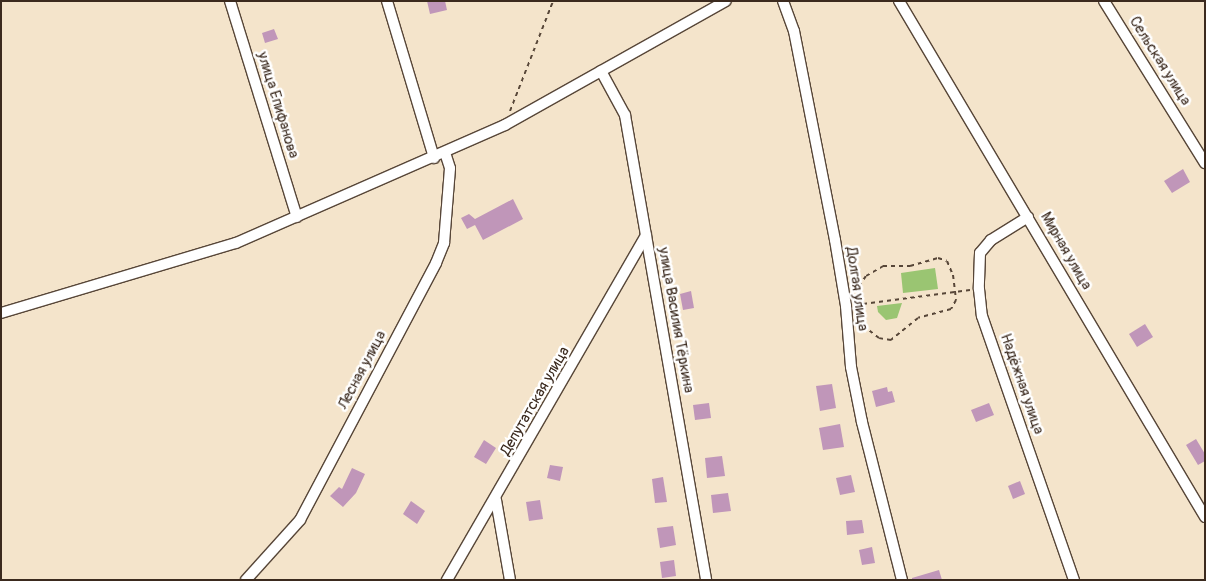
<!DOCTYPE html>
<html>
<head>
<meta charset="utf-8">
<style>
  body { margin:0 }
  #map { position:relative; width:1206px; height:581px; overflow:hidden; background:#f4e4cb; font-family:Pangolin,sans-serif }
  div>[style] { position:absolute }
  .green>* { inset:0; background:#9ac572 }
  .building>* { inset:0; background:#c096b9 }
  .path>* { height:2px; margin-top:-1px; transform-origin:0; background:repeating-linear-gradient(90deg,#574638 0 4px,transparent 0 8px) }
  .roads { filter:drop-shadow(1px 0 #574638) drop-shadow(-1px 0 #574638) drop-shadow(0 1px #574638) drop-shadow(0 -1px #574638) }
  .minor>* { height:10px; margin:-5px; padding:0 5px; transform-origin:5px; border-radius:5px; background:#fff }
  span { translate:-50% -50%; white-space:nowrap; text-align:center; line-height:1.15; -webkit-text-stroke:5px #fff; paint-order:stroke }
  .street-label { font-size:15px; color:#3b2a1e }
  .frame { position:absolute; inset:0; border:2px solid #3b2a1e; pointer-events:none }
</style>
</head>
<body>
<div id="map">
  <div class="green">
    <i style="clip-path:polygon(935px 268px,938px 289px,903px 293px,901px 273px)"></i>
    <i style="clip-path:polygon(902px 303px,897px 318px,886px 320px,878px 312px,877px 306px)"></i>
  </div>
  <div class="building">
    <i style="clip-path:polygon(427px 1px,445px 1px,447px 10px,430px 14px)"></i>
    <i style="clip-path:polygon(274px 29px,278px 39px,265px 43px,262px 33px)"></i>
    <i style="clip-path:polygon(1183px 169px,1190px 182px,1172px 193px,1164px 181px)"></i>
    <i style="clip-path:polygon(513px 199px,523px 219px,483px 240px,475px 225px,467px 229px,461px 218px,469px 214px,475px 219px)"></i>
    <i style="clip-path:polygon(691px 291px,694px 308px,683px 310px,680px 294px)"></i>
    <i style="clip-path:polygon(1145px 324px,1153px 337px,1137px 347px,1129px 334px)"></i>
    <i style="clip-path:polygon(832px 384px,836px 408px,820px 411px,816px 386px)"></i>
    <i style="clip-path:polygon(887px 387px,888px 392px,892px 391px,895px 402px,876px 407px,872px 391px)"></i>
    <i style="clip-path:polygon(709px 403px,711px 418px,695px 420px,693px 405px)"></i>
    <i style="clip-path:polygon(989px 403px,994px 415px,976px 422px,971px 410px)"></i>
    <i style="clip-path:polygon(840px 424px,844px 447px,823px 450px,819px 428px)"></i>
    <i style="clip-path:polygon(1196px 439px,1205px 454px,1205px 461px,1198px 465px,1186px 445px)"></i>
    <i style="clip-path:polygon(484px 440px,496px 448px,486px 464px,474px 457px)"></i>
    <i style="clip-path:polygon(722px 456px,725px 476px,707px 478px,705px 458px)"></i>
    <i style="clip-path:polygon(550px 465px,563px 467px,560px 481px,547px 478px)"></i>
    <i style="clip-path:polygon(352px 468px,365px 474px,356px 493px,343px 507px,330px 496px,339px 487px,342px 489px)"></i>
    <i style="clip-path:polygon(851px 475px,855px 492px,840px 495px,836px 478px)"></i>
    <i style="clip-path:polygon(663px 477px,667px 502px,655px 503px,652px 479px)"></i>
    <i style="clip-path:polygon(1020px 481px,1025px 494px,1013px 499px,1008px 486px)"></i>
    <i style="clip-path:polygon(728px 493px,731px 511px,713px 513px,711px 495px)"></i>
    <i style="clip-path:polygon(540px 500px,543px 519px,529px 521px,526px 502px)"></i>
    <i style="clip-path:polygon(411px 501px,425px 511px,417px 524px,403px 514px)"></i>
    <i style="clip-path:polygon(862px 520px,864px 533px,847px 535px,846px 521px)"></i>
    <i style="clip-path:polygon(673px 526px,676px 545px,660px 548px,657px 528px)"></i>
    <i style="clip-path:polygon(872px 547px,875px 563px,862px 565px,859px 550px)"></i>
    <i style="clip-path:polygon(674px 560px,676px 576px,662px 578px,660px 562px)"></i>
    <i style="clip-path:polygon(939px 570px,942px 580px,912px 580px,912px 578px)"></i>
  </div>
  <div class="path">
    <i style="left:510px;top:111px;width:118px;rotate:-68.6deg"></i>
    <i style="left:938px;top:258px;width:9px;rotate:18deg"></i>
    <i style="left:947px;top:261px;width:15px;rotate:67deg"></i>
    <i style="left:953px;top:275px;width:25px;rotate:83deg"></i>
    <i style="left:956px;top:300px;width:10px;rotate:119deg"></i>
    <i style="left:951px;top:309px;width:34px;rotate:165deg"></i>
    <i style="left:918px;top:318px;width:35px;rotate:141deg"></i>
    <i style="left:891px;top:340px;width:12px;rotate:-171deg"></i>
    <i style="left:879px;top:338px;width:18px;rotate:-142deg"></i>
    <i style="left:865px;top:327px;width:41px;rotate:-98.3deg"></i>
    <i style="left:859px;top:286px;width:12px;rotate:-55deg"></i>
    <i style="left:866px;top:276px;width:20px;rotate:-30deg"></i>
    <i style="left:883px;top:266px;width:27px"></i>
    <i style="left:910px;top:266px;width:29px;rotate:-16deg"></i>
    <i style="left:855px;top:305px;width:116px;rotate:-7.4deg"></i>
  </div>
  <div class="roads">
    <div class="minor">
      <i style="left:230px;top:1px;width:226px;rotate:72.8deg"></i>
      <i style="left:387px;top:1px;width:164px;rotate:73.3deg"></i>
      <i style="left:783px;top:1px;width:32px;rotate:70deg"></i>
      <i style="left:794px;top:31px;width:213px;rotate:78.9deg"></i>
      <i style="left:835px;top:240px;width:67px;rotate:80.5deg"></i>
      <i style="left:846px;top:306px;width:61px;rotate:85.3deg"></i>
      <i style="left:851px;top:367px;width:56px;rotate:78.7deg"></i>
      <i style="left:862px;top:422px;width:163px;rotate:75.8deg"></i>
      <i style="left:899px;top:1px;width:600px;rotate:59.33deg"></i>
      <i style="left:1104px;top:1px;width:191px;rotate:58.1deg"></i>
      <i style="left:601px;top:71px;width:50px;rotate:61.4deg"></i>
      <i style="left:625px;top:115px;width:472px;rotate:80.1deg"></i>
      <i style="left:1028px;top:217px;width:44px;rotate:148.1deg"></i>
      <i style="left:991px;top:240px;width:17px;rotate:130deg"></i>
      <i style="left:980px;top:253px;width:36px;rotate:92deg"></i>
      <i style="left:979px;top:289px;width:27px;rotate:84deg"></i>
      <i style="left:982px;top:316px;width:280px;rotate:70.8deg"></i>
      <i style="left:1px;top:313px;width:245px;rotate:-16.6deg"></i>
      <i style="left:236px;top:243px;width:294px;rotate:-23.7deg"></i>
      <i style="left:505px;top:125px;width:253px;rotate:-29.3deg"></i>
      <i style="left:496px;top:500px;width:81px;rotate:80.1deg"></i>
      <i style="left:246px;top:580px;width:81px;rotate:-48deg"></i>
      <i style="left:300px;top:520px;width:291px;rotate:-62.1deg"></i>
      <i style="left:436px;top:263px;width:22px;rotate:-68deg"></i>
      <i style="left:444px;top:243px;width:75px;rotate:-85.4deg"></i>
      <i style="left:450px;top:168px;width:16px;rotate:-108deg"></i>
      <i style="left:447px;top:580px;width:398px;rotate:-60deg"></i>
    </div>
  </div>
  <div class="street-label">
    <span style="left:1160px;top:61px;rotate:58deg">Сельская улица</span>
    <span style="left:278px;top:105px;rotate:73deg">улица Епифанова</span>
    <span style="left:1066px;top:251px;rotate:60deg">Мирная улица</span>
    <span style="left:857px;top:289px;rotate:82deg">Долгая улица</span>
    <span style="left:676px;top:320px;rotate:80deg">улица Василия Тёркина</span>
    <span style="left:362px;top:370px;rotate:-62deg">Лесная улица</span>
    <span style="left:1022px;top:384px;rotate:71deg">Надёжная улица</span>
    <span style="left:535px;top:401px;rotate:-60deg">Депутатская улица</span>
  </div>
  <div class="frame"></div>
</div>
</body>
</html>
